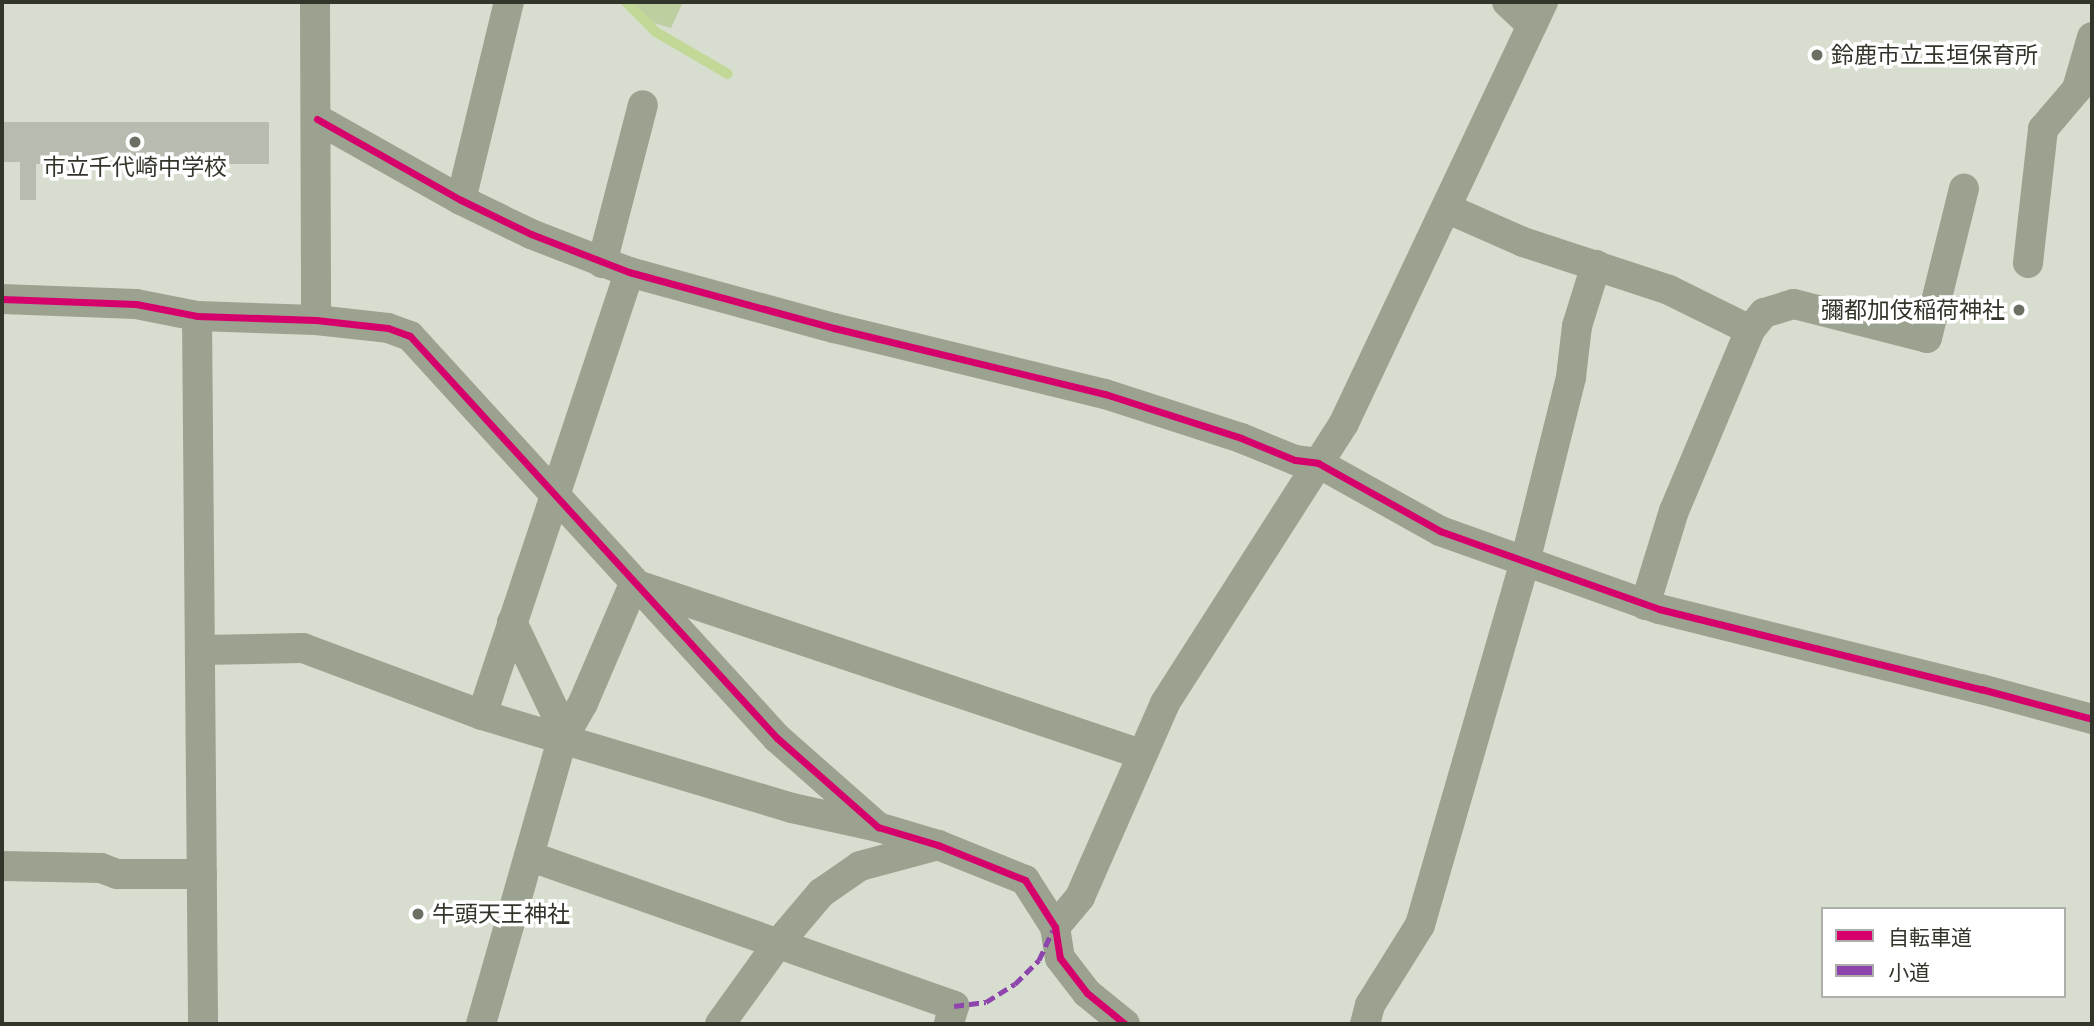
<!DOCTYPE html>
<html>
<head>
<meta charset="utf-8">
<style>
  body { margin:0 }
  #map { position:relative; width:2094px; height:1026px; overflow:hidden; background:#d8decf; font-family:Lora,"Noto Sans JP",serif }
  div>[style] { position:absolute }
  .green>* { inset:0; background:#bdcea1 }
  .stream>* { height:10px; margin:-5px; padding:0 5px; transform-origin:5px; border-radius:5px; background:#c1d896 }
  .building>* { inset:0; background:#b8bcb0 }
  .minor>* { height:30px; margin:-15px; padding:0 15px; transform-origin:15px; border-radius:15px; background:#9ba28f }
  .quiet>* { height:5px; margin-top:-2.5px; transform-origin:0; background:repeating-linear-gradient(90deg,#8e44ad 0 10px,transparent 0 15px) }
  .cycleway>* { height:7px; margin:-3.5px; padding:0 3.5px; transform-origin:3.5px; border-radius:3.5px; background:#d6006c }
  .dots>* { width:19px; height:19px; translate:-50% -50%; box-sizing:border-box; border:4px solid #fff; border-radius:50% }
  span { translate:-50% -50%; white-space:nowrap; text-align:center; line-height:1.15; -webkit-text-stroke:7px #fff; paint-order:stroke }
  .poi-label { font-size:23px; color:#31352a }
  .left { translate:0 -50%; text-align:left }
  .right { translate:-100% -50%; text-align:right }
  .frame { position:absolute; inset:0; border:4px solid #31352a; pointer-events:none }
  .legend { position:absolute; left:1821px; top:907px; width:245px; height:91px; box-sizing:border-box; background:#fff; border:2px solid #adaeaa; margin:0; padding:9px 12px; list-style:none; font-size:21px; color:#31352a }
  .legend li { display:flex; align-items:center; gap:14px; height:35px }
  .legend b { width:35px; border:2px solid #adaeaa }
</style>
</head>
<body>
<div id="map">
  <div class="green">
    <i style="clip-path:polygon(629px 2px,683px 2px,671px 28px,654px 23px)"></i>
  </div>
  <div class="stream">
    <i style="left:626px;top:2px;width:42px;rotate:45deg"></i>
    <i style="left:656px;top:32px;width:83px;rotate:30.3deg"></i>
  </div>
  <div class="building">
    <i style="clip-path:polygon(2px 122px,269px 122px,269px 164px,36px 164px,36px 200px,20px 200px,20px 162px,2px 162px)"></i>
  </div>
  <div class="minor">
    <i style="left:315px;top:2px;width:318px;rotate:89.8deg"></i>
    <i style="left:1507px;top:2px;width:34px;rotate:43deg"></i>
    <i style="left:317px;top:119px;width:165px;rotate:29.4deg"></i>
    <i style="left:461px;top:200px;width:78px;rotate:25.9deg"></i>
    <i style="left:531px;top:234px;width:105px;rotate:21.2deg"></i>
    <i style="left:629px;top:272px;width:213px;rotate:15.3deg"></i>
    <i style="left:834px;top:328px;width:279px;rotate:13.7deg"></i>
    <i style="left:1105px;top:394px;width:143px;rotate:17.9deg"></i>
    <i style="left:1241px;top:438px;width:58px;rotate:22.2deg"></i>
    <i style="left:1295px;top:460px;width:23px;rotate:7deg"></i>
    <i style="left:1318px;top:463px;width:140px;rotate:29.1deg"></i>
    <i style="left:1440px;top:531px;width:232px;rotate:19.6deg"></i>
    <i style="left:1659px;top:609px;width:332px;rotate:14deg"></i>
    <i style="left:1981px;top:689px;width:115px;rotate:15.1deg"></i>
    <i style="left:461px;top:200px;width:204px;rotate:-76.4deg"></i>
    <i style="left:1446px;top:208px;width:84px;rotate:23.8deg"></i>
    <i style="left:1523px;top:242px;width:154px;rotate:18.2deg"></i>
    <i style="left:1669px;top:290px;width:90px;rotate:26.3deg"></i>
    <i style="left:602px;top:263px;width:163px;rotate:-75.5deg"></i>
    <i style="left:2028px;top:263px;width:135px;rotate:-83.6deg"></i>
    <i style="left:2043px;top:129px;width:52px;rotate:-49.6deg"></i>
    <i style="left:2077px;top:89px;width:54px;rotate:-73.9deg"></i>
    <i style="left:2px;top:299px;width:134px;rotate:2.1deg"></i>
    <i style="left:136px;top:304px;width:62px;rotate:11.1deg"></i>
    <i style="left:197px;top:316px;width:119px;rotate:1.9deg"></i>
    <i style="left:316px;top:320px;width:72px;rotate:6.3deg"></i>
    <i style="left:388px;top:328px;width:23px;rotate:20deg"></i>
    <i style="left:410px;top:336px;width:544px;rotate:47.61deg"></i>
    <i style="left:777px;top:738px;width:135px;rotate:41.4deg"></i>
    <i style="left:878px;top:827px;width:63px;rotate:16.7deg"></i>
    <i style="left:938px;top:845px;width:94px;rotate:21.9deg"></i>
    <i style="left:1025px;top:880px;width:56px;rotate:57.4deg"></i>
    <i style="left:1055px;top:927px;width:31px;rotate:81deg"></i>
    <i style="left:1060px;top:958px;width:44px;rotate:52.4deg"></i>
    <i style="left:1087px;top:993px;width:49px;rotate:39.2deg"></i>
    <i style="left:197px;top:316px;width:708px;rotate:89.51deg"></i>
    <i style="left:1645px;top:605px;width:98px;rotate:-72.9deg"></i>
    <i style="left:1674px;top:511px;width:196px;rotate:-67.2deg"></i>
    <i style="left:1750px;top:330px;width:22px;rotate:-51deg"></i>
    <i style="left:1764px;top:313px;width:31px;rotate:-17deg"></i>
    <i style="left:1794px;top:304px;width:137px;rotate:14.3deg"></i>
    <i style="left:1927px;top:338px;width:154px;rotate:-76.1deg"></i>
    <i style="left:512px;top:622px;width:125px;rotate:64.5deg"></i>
    <i style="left:202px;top:650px;width:101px;rotate:-1.1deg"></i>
    <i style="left:303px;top:648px;width:191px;rotate:20.5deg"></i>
    <i style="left:482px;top:715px;width:324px;rotate:16.7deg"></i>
    <i style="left:792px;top:808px;width:84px;rotate:12.4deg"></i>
    <i style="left:482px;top:715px;width:467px;rotate:-71.6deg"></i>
    <i style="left:529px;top:856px;width:451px;rotate:19.4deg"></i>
    <i style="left:954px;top:1006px;width:19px;rotate:106deg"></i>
    <i style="left:2px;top:866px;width:99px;rotate:1.2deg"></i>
    <i style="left:101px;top:868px;width:17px;rotate:21deg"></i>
    <i style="left:117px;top:874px;width:85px"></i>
    <i style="left:1055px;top:927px;width:39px;rotate:-50deg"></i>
    <i style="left:1080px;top:897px;width:212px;rotate:-66.3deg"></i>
    <i style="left:1165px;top:703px;width:332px;rotate:-57.4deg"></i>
    <i style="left:1344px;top:423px;width:466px;rotate:-64.7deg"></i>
    <i style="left:481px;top:1024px;width:295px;rotate:-74.1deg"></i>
    <i style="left:562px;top:740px;width:43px;rotate:-60.4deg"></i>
    <i style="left:583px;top:703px;width:129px;rotate:-66.8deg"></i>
    <i style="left:634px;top:584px;width:535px;rotate:18.54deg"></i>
    <i style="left:720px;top:1024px;width:97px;rotate:-54.2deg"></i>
    <i style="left:777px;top:945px;width:68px;rotate:-49.8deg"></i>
    <i style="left:821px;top:893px;width:47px;rotate:-34.7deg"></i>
    <i style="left:860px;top:866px;width:81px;rotate:-15.1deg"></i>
    <i style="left:1365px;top:1024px;width:20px;rotate:-75deg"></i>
    <i style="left:1370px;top:1005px;width:94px;rotate:-58deg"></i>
    <i style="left:1420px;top:925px;width:378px;rotate:-73.9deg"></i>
    <i style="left:1525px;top:562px;width:191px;rotate:-76deg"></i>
    <i style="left:1571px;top:377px;width:51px;rotate:-83.3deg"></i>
    <i style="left:1577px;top:326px;width:64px;rotate:-72.7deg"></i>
  </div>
  <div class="quiet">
    <i style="left:954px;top:1006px;width:32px;rotate:-7deg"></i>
    <i style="left:986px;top:1002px;width:34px;rotate:-32deg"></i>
    <i style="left:1015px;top:984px;width:34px;rotate:-45deg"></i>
    <i style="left:1039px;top:960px;width:33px;rotate:-65deg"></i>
  </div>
  <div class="cycleway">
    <i style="left:317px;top:119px;width:165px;rotate:29.4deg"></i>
    <i style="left:461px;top:200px;width:78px;rotate:25.9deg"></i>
    <i style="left:531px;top:234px;width:105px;rotate:21.2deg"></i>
    <i style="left:629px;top:272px;width:213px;rotate:15.3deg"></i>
    <i style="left:834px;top:328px;width:279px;rotate:13.7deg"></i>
    <i style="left:1105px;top:394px;width:143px;rotate:17.9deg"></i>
    <i style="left:1241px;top:438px;width:58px;rotate:22.2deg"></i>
    <i style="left:1295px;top:460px;width:23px;rotate:7deg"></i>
    <i style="left:1318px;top:463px;width:140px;rotate:29.1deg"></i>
    <i style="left:1440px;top:531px;width:232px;rotate:19.6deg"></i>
    <i style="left:1659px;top:609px;width:332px;rotate:14deg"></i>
    <i style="left:1981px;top:689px;width:115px;rotate:15.1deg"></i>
    <i style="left:2px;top:299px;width:134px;rotate:2.1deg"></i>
    <i style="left:136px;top:304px;width:62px;rotate:11.1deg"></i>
    <i style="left:197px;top:316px;width:119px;rotate:1.9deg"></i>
    <i style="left:316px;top:320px;width:72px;rotate:6.3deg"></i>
    <i style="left:388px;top:328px;width:23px;rotate:20deg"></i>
    <i style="left:410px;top:336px;width:544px;rotate:47.61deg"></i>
    <i style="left:777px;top:738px;width:135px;rotate:41.4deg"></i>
    <i style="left:878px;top:827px;width:63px;rotate:16.7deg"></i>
    <i style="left:938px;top:845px;width:94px;rotate:21.9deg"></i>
    <i style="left:1025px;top:880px;width:56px;rotate:57.4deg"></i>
    <i style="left:1055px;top:927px;width:31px;rotate:81deg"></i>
    <i style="left:1060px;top:958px;width:44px;rotate:52.4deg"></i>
    <i style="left:1087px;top:993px;width:49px;rotate:39.2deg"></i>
  </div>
  <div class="dots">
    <i style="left:1817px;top:55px;background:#6b7064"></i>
    <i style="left:135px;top:142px;background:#6b7064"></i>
    <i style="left:2019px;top:310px;background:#6b7064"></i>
    <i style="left:418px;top:914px;background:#6b7064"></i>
  </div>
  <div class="poi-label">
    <span class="left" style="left:1831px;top:55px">鈴鹿市立玉垣保育所</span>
    <span style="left:135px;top:167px">市立千代崎中学校</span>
    <span class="right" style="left:2005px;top:310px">彌都加伎稲荷神社</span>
    <span class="left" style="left:432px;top:914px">牛頭天王神社</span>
  </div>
  <div class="frame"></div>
  <ul class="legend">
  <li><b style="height:9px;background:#d6006c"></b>自転車道</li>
  <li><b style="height:9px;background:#8e44ad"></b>小道</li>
  </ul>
</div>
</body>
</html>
